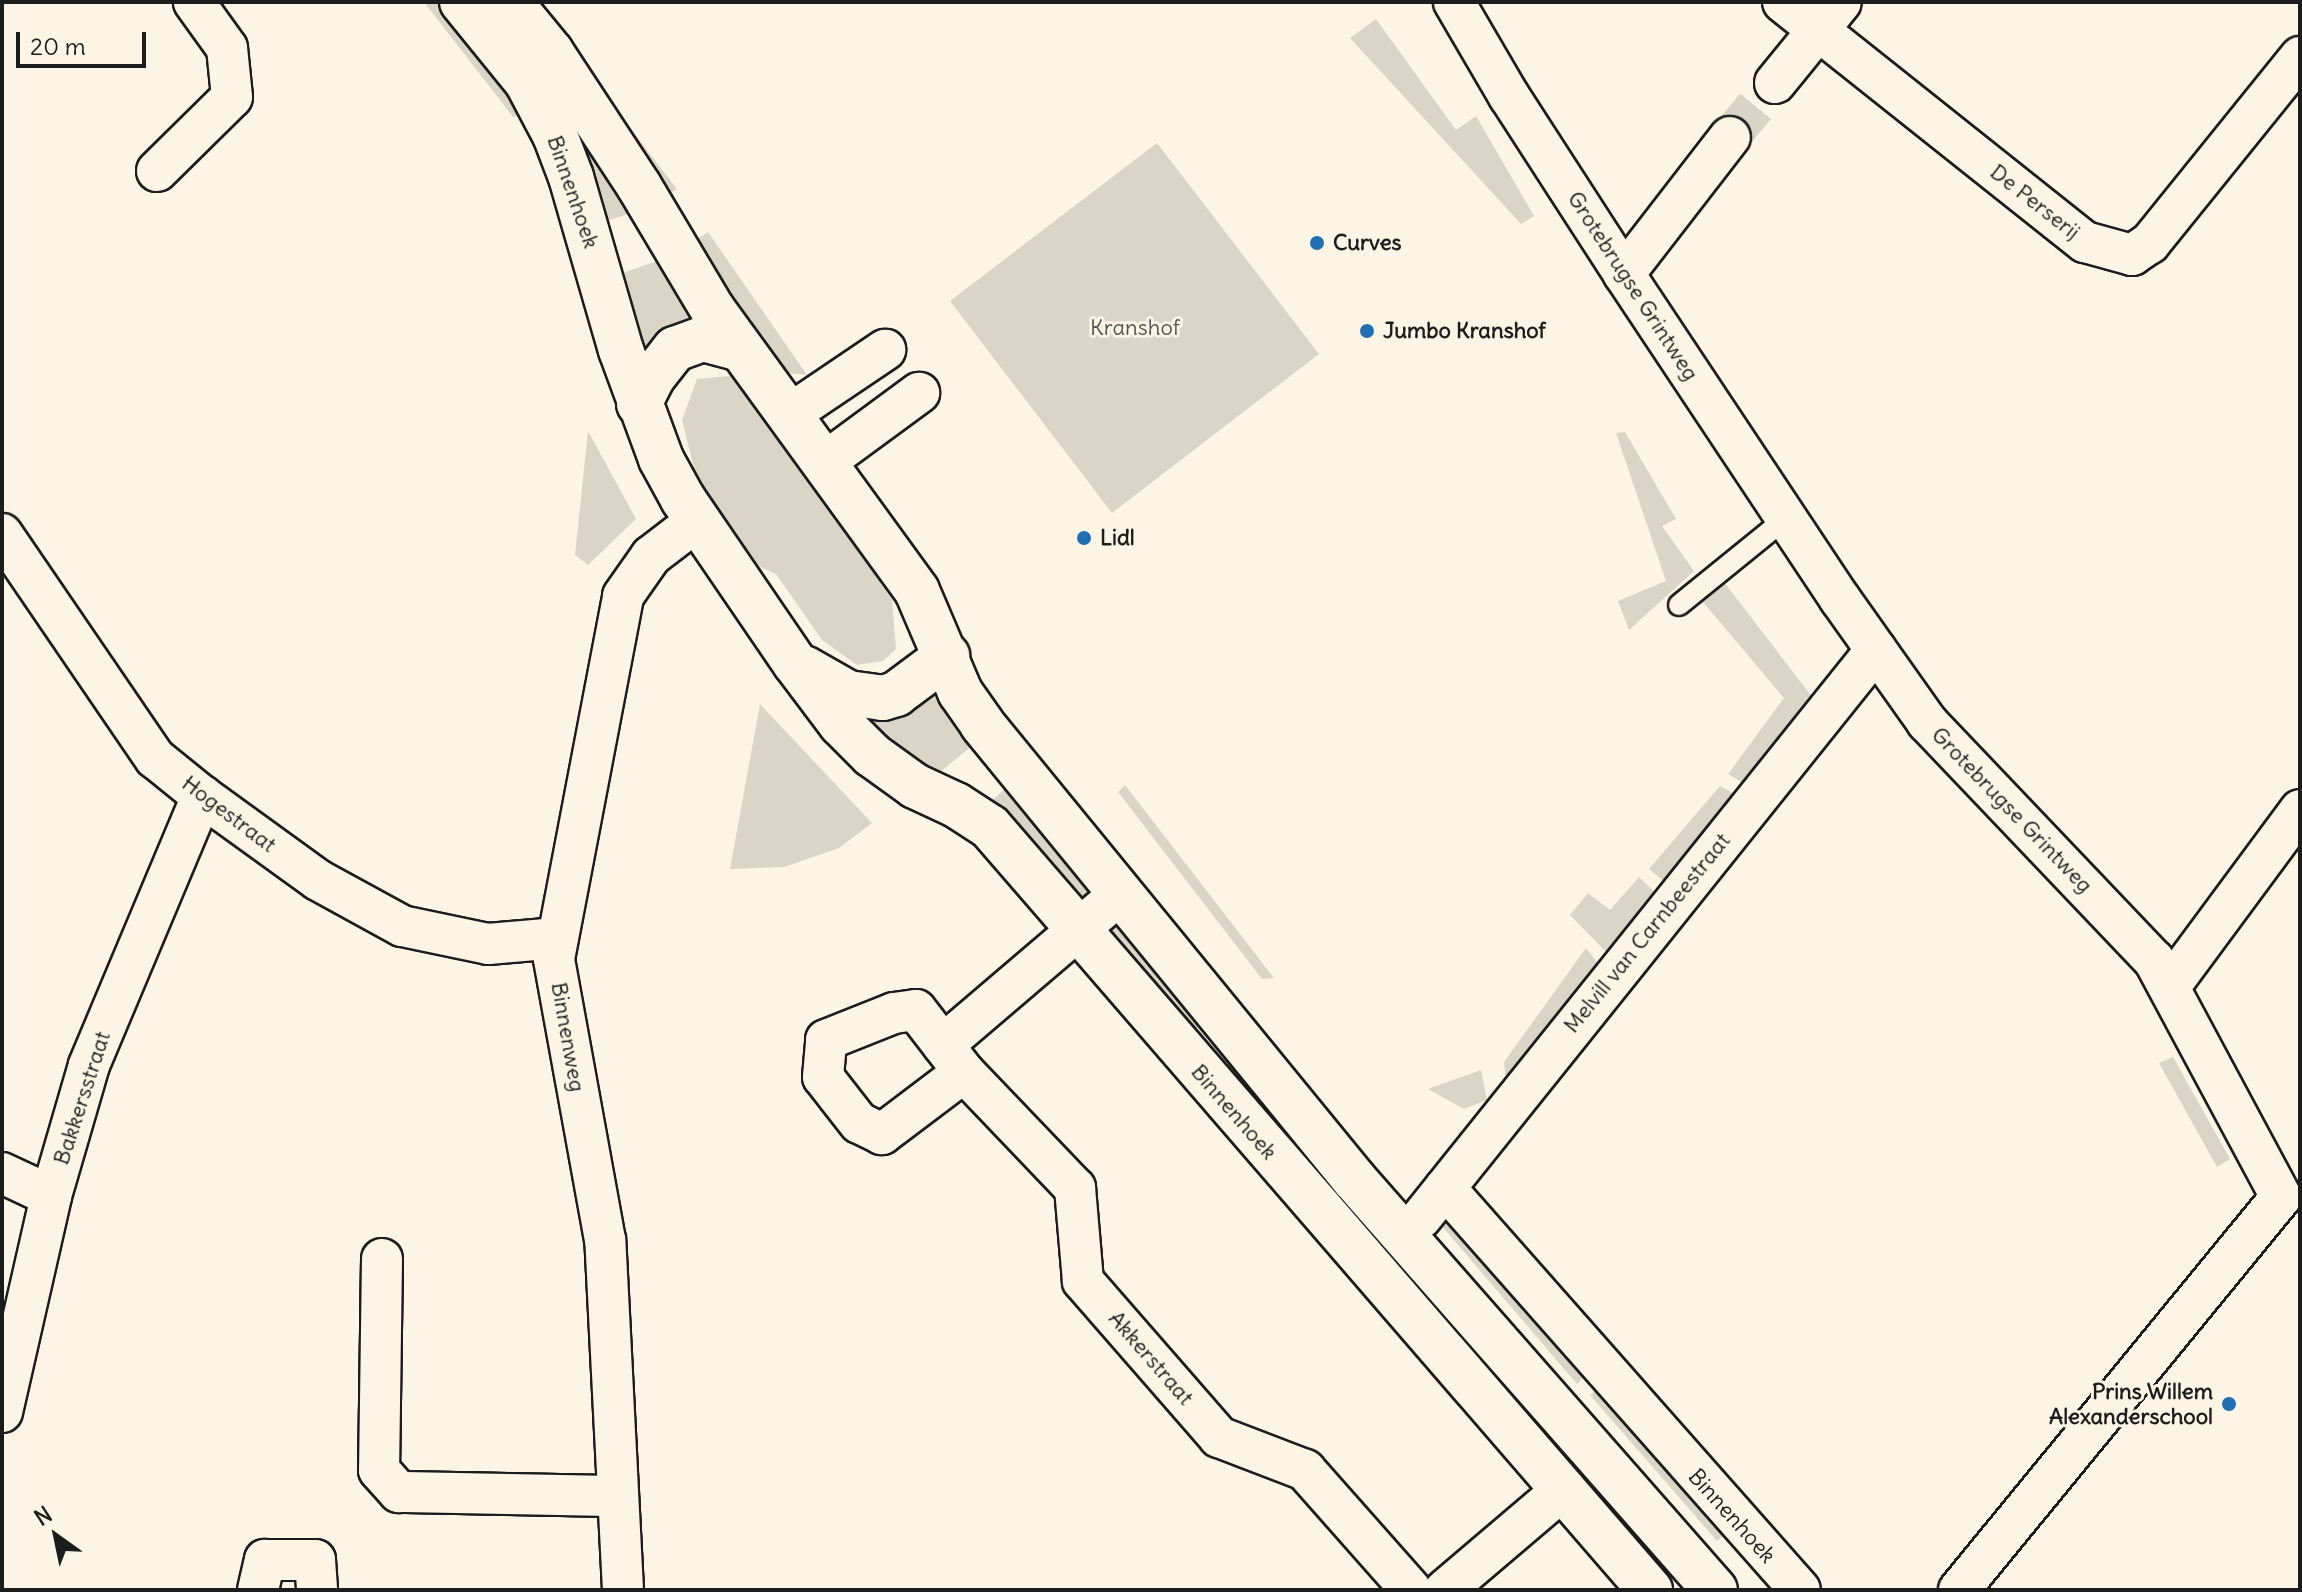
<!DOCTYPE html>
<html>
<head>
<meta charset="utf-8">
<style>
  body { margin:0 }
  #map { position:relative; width:2302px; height:1592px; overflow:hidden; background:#fcf5e5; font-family:Delius,sans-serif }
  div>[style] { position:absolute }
  .green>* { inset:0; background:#dbd5c8 }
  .street-tunnel>* { height:40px; margin-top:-20px; transform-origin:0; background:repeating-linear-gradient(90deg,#dad4c7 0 40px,transparent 0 60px) }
  .roads { filter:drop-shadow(2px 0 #1c1c1c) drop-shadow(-2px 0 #1c1c1c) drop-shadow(0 2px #1c1c1c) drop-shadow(0 -2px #1c1c1c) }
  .lane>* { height:20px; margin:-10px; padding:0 10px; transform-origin:10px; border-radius:10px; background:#fcf5e5 }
  .street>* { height:40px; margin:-20px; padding:0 20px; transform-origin:20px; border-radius:20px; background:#fcf5e5 }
  .secondary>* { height:44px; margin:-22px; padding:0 22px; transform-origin:22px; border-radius:22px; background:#fcf5e5 }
  .dots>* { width:22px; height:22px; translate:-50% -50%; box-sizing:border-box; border:4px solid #fcf5e5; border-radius:50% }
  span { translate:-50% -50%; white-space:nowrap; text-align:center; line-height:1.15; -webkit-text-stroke:6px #fcf5e5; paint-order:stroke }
  .street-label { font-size:22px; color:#1c1c1c }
  .poi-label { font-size:22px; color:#1c1c1c; font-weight:700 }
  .left { translate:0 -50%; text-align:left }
  .right { translate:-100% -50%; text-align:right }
  .park-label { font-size:22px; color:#555450 }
  .frame { position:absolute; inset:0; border:4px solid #1c1c1c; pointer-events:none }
  .north { position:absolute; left:16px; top:1496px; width:80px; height:80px; -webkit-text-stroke:6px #fcf5e5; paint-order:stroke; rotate:327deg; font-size:22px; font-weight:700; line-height:32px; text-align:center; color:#1c1c1c }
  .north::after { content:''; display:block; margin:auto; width:28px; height:36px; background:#1c1c1c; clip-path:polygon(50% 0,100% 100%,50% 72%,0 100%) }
  .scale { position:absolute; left:16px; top:32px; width:130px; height:36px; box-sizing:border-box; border:4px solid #1c1c1c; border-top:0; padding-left:10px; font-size:24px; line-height:28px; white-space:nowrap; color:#1c1c1c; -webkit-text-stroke:6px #fcf5e5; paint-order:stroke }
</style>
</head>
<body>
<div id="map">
  <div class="green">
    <i style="clip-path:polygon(424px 2px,447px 2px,524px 114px,513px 117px)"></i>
    <i style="clip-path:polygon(533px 2px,677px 189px,658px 201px)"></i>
    <i style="clip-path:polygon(1376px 19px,1456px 130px,1476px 116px,1534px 216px,1521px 224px,1350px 38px)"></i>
    <i style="clip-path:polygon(562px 96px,632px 213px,596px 224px)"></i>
    <i style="clip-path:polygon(1157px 143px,1319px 354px,1112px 513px,950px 301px)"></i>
    <i style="clip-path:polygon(708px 232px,807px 375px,776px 372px,687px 246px)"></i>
    <i style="clip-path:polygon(663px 259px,702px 320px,676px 325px,641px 353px,614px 276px)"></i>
    <i style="clip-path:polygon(731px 376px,772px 420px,892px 600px,896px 649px,883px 661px,857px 665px,822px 640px,776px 574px,747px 561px,698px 485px,682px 420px,697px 379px)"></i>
    <i style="clip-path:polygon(588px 431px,636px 519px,588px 565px,575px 555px)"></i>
    <i style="clip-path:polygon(1625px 432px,1676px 519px,1662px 526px,1694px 571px,1629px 630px,1618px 601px,1666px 581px,1616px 433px)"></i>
    <i style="clip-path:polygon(1724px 582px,1816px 702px,1751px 788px,1728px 774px,1784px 698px,1703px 602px)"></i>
    <i style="clip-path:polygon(937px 694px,973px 745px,934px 777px,856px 715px,889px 715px)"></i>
    <i style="clip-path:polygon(760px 704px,872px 823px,839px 848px,784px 867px,730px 869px)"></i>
    <i style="clip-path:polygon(1009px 785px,1087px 877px,1088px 897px,1076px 907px,985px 807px)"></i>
    <i style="clip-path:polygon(1125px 785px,1274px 978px,1262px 979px,1118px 792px)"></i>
    <i style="clip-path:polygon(1720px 786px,1738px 796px,1667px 884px,1649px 869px)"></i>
    <i style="clip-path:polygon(1639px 877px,1661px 898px,1612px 958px,1570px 915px,1588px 893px,1610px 910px)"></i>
    <i style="clip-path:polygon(1119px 913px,1201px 1025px,1187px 1036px,1098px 931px)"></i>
    <i style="clip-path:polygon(1586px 948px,1604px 971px,1507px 1091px,1504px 1062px)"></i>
    <i style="clip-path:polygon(2173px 1057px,2230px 1159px,2217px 1167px,2159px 1063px)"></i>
    <i style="clip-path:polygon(1481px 1070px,1487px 1100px,1464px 1109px,1428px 1089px)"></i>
    <i style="clip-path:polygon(1350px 1197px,1677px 1578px,1665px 1587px,1338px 1209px)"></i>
    <i style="clip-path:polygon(1452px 1213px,1587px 1373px,1577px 1384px,1441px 1225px)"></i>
    <i style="clip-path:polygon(1600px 1387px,1728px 1531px,1717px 1541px,1590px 1395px)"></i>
  </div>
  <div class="street-tunnel">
    <i style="left:1730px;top:137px;width:70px;rotate:-50.2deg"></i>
  </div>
  <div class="roads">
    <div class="lane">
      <i style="left:1679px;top:605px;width:138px;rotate:-39.1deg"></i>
    </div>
    <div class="street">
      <i style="left:1454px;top:2px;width:109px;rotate:59.7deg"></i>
      <i style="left:1509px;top:96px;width:212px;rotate:57.1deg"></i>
      <i style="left:1624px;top:274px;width:390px;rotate:56.4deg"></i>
      <i style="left:1840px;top:599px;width:151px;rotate:54.7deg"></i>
      <i style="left:1927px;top:722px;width:329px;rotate:46.4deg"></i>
      <i style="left:2154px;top:960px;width:269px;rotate:61.8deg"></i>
      <i style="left:2281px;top:1197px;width:508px;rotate:129.33deg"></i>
      <i style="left:1783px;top:2px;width:386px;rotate:38.5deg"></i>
      <i style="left:2085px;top:242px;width:49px;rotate:15.5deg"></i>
      <i style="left:2132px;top:255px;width:22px;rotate:-34deg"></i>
      <i style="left:2150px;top:243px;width:239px;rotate:-51.1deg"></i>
      <i style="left:1775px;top:83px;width:104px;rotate:-50.8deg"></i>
      <i style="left:157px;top:171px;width:105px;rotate:-44.6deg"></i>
      <i style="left:232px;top:97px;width:49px;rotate:-95.8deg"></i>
      <i style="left:227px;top:48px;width:57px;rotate:-125.7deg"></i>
      <i style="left:1624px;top:274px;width:173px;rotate:-52.3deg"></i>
      <i style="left:790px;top:414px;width:115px;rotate:-34deg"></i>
      <i style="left:825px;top:462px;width:117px;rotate:-36.3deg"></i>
      <i style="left:2px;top:534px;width:271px;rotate:55.7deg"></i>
      <i style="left:155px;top:758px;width:60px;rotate:39deg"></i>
      <i style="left:202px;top:796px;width:143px;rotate:35.9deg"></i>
      <i style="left:318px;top:880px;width:96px;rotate:28.7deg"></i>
      <i style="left:402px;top:926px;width:88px;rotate:11.8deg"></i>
      <i style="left:488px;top:944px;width:70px;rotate:-4.9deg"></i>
      <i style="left:2170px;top:986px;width:219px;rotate:-53.5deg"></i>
      <i style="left:916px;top:1010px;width:78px;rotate:52.3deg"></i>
      <i style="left:964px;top:1072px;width:103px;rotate:142.9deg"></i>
      <i style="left:882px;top:1134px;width:25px;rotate:-154deg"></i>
      <i style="left:859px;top:1123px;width:58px;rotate:-128deg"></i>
      <i style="left:823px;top:1077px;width:37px;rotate:-85deg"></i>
      <i style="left:826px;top:1040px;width:73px;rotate:-21.7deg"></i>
      <i style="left:894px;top:1013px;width:22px;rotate:-8deg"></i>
      <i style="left:943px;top:1045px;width:233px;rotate:-40.5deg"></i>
      <i style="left:964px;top:1072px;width:161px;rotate:46.3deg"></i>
      <i style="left:1075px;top:1188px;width:93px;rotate:85.1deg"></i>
      <i style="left:1083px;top:1281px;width:207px;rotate:48.9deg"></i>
      <i style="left:1219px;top:1437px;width:92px;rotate:21deg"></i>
      <i style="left:1305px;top:1470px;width:160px;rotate:48.5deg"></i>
      <i style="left:2px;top:1173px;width:54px;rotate:25.1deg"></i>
      <i style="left:1445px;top:1188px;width:536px;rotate:48.55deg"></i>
      <i style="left:1421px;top:1218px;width:728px;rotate:-51.3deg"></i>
      <i style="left:382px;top:1259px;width:211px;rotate:90.8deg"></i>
      <i style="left:379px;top:1470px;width:30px;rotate:48deg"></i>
      <i style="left:399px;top:1492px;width:218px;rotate:1.1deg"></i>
      <i style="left:2px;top:1412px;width:221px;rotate:-77.2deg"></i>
      <i style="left:51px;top:1196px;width:136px;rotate:-73.8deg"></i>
      <i style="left:89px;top:1065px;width:292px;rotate:-67.2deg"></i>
      <i style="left:258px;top:1590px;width:31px;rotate:-77deg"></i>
      <i style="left:265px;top:1560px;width:50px"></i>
      <i style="left:315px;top:1560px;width:30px;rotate:86deg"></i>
      <i style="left:623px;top:1590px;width:350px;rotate:-92.9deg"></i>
      <i style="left:605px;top:1240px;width:286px;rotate:-100.3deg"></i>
      <i style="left:554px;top:959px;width:369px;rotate:-79.2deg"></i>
      <i style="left:623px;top:596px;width:49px;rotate:-55deg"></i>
      <i style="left:651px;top:556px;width:59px;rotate:-37.5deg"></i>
      <i style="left:1445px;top:1590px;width:157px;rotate:-40.4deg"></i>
    </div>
    <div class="secondary">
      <i style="left:462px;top:2px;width:103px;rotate:50.9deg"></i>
      <i style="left:527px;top:82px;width:60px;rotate:62.2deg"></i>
      <i style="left:555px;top:135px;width:45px;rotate:69.1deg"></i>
      <i style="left:571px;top:177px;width:180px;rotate:73.9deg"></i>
      <i style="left:621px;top:350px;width:116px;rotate:69.8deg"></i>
      <i style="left:661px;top:459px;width:46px;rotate:61.2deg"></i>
      <i style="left:683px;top:499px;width:199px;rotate:55.7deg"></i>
      <i style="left:795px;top:663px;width:76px;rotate:53deg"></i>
      <i style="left:841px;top:724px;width:44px;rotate:45deg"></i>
      <i style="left:872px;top:755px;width:53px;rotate:35.8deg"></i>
      <i style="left:915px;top:786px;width:45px;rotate:24.9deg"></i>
      <i style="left:956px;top:805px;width:40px;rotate:32.9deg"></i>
      <i style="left:990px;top:827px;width:1009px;rotate:49.14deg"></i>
      <i style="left:510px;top:2px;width:65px;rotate:50.6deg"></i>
      <i style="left:551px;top:52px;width:160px;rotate:56.7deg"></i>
      <i style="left:639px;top:186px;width:144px;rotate:59.2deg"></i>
      <i style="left:713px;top:310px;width:347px;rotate:54deg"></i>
      <i style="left:917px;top:591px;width:110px;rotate:66.9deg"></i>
      <i style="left:960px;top:692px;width:39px;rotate:55deg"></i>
      <i style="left:982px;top:724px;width:588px;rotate:50.73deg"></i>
      <i style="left:1354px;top:1179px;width:547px;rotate:48.71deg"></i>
      <i style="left:639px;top:404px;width:29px;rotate:-63deg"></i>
      <i style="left:652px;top:378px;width:37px;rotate:-52deg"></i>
      <i style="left:675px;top:349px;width:30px;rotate:-20deg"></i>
      <i style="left:703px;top:339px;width:38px;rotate:15deg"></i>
      <i style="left:804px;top:668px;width:51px;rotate:29.6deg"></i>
      <i style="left:848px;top:693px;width:35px;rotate:8deg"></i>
      <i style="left:883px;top:698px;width:14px;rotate:-17deg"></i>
      <i style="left:896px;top:694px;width:64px;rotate:-36.7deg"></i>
    </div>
  </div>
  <div class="dots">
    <i style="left:1317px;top:243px;background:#1f6fb2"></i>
    <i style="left:1367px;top:331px;background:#1f6fb2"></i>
    <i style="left:1084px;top:538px;background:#1f6fb2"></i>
    <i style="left:2229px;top:1404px;background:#1f6fb2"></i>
  </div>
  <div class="street-label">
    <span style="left:573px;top:192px;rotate:71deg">Binnenhoek</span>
    <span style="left:2035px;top:202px;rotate:38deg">De Perserij</span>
    <span style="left:1633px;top:286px;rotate:57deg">Grotebrugse Grintweg</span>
    <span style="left:2012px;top:810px;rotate:46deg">Grotebrugse Grintweg</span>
    <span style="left:229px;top:814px;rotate:37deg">Hogestraat</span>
    <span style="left:1647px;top:933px;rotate:-51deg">Melvill van Carnbeestraat</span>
    <span style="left:568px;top:1037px;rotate:80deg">Binnenweg</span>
    <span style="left:82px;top:1098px;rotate:-72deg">Bakkersstraat</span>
    <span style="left:1234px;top:1112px;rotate:49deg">Binnenhoek</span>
    <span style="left:1151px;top:1358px;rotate:49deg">Akkerstraat</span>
    <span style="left:1732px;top:1516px;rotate:48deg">Binnenhoek</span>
  </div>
  <div class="poi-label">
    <span class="left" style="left:1333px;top:243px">Curves</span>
    <span class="left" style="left:1383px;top:331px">Jumbo Kranshof</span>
    <span class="left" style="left:1100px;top:538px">Lidl</span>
    <span class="right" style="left:2213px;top:1404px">Prins Willem<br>Alexanderschool</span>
  </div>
  <div class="park-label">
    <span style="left:1135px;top:328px">Kranshof</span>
  </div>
  <div class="frame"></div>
  <div class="north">N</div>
  <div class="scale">20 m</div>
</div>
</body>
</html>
